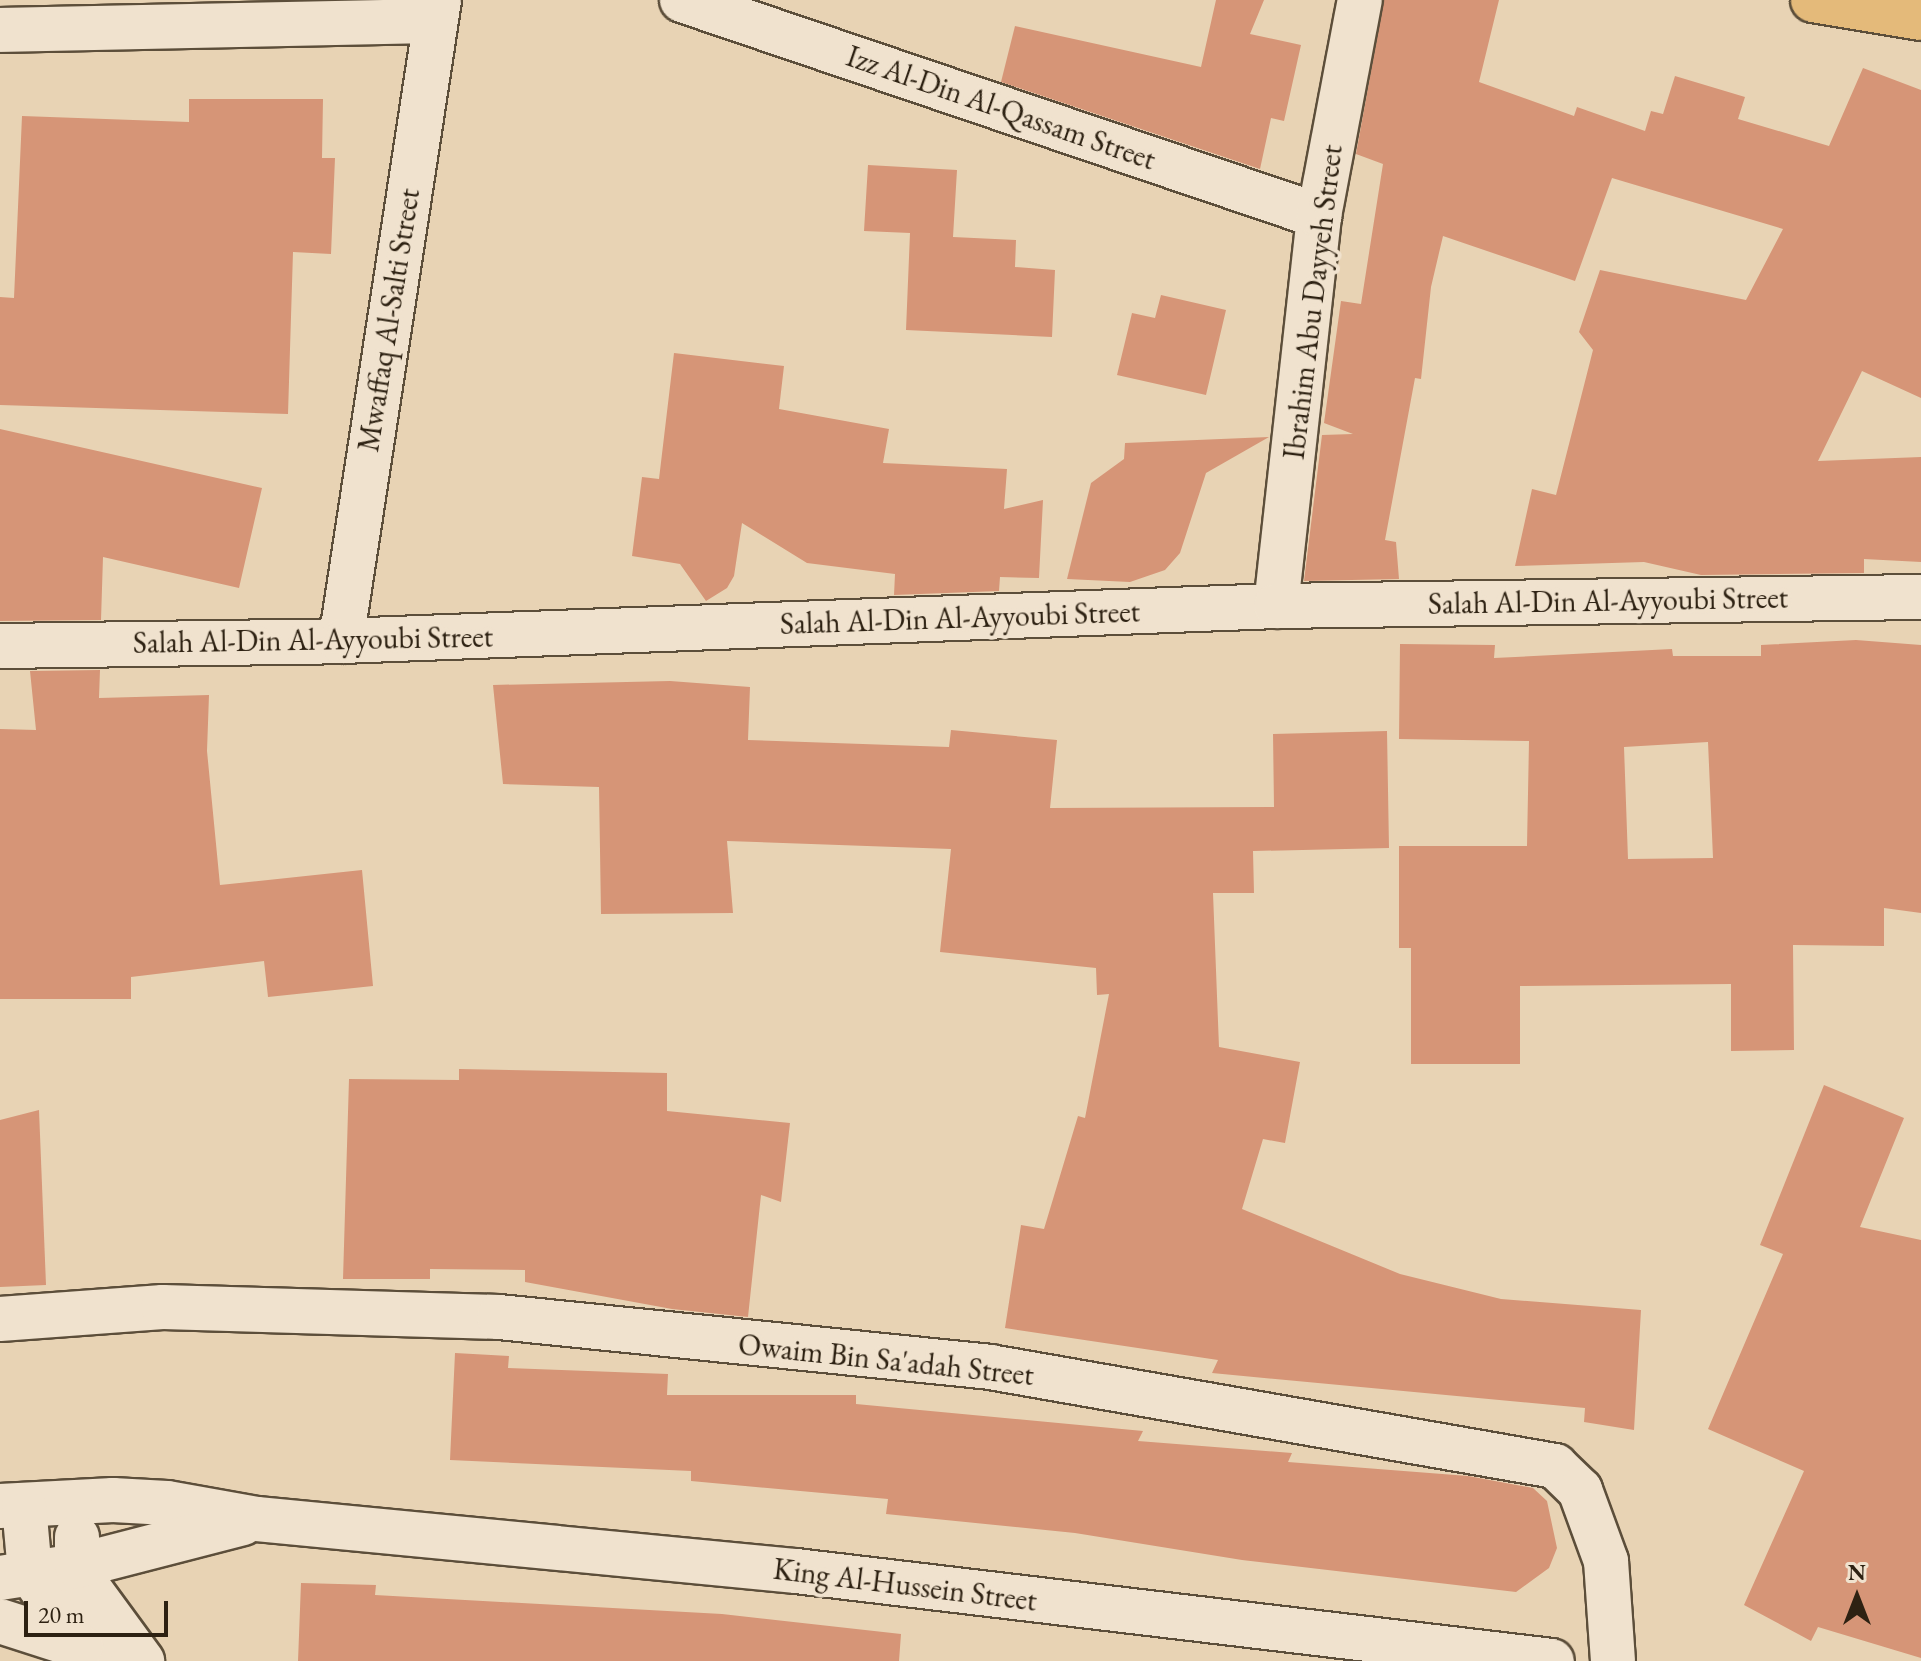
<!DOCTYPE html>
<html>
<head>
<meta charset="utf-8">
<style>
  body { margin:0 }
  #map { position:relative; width:1921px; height:1661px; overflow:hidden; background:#e8d3b4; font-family:"EB Garamond",serif }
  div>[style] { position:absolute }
  .building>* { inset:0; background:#d69577 }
  .roads { filter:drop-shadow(2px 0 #5c4e3a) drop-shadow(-2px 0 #5c4e3a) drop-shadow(0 2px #5c4e3a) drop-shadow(0 -2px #5c4e3a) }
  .street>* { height:44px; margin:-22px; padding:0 22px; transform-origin:22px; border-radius:22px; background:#f0e2ce }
  .secondary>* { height:44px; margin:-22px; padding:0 22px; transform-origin:22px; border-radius:22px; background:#f0e2ce }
  .primary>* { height:44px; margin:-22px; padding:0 22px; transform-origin:22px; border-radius:22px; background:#e4ba7a }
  span { translate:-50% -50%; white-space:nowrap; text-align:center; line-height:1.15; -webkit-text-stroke:8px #f0e2ce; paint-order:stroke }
  .street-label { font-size:30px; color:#2d2112 }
  .north { position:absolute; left:1817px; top:1557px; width:80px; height:80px; -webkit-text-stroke:6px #f0e2ce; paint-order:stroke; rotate:0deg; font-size:22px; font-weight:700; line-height:32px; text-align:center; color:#2d2112 }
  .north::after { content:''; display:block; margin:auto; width:28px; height:36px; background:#2d2112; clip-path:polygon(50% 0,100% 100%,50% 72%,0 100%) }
  .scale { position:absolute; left:24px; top:1601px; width:144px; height:36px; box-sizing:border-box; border:4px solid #2d2112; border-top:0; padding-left:10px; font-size:24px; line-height:28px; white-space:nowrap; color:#2d2112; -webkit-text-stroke:6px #f0e2ce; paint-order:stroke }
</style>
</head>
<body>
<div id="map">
  <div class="building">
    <i style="clip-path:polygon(1216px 0,1264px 0,1250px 34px,1301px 45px,1284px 121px,1271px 118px,1260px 169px,1001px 82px,1015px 26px,1201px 67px)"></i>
    <i style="clip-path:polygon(1384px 0,1499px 0,1479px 82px,1574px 116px,1577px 107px,1645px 131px,1651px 111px,1663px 114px,1675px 76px,1745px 97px,1738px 119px,1829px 146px,1863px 68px,1921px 90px,1921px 398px,1862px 371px,1818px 461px,1921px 457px,1921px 562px,1864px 559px,1864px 573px,1701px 575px,1644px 562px,1515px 566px,1532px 489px,1556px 495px,1593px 350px,1579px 332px,1600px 270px,1746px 300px,1783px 229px,1612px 178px,1575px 281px,1443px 236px,1431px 287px,1421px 379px,1415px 378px,1385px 540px,1396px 542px,1399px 579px,1304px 581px,1322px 435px,1353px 434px,1324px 423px,1341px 301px,1361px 304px,1383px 164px,1356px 154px)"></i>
    <i style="clip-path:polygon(189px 99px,323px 99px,322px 158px,335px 158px,331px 254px,293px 252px,288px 414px,0 405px,0 297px,14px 298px,22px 116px,189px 122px)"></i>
    <i style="clip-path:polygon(868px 165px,957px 170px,953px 237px,1016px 240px,1015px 267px,1055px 270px,1052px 337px,906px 330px,910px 233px,864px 231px)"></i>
    <i style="clip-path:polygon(1161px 295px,1226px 310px,1206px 395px,1117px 375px,1132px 313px,1155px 318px)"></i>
    <i style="clip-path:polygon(674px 353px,784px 366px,779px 409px,889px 429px,883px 463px,1007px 469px,1004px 509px,1043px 500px,1039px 578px,1000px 577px,999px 591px,894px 595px,895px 574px,807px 563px,742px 523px,734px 576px,727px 588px,706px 601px,680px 564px,632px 556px,642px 477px,659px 479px)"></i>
    <i style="clip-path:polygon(0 429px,262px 488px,239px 588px,103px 557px,101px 620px,0 621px)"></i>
    <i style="clip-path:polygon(1269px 437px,1206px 473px,1180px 553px,1165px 570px,1130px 582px,1067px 579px,1091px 483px,1124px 459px,1125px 443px)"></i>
    <i style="clip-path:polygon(evenodd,1856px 640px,1921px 645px,1921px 913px,1884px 908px,1884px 946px,1793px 945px,1794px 1050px,1731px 1051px,1731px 984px,1520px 986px,1520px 1064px,1411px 1064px,1411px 948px,1399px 948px,1399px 846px,1527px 846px,1529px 741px,1399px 739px,1400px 644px,1495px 645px,1494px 658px,1672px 649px,1673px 656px,1761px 656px,1761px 645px,1856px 640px,1708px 742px,1713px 858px,1628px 859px,1624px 747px,1708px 742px)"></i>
    <i style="clip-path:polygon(100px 670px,99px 698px,209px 695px,207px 751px,220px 885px,362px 870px,373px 986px,268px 997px,264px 961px,131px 977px,131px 999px,0 999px,0 729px,36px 730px,30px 671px)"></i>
    <i style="clip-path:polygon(670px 681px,750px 687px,748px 740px,949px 747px,951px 730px,1057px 740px,1050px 808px,1274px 807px,1273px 734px,1387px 731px,1389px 848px,1253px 851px,1254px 893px,1213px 893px,1219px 1047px,1300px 1062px,1285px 1143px,1263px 1139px,1242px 1209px,1400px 1274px,1501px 1299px,1641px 1310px,1634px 1430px,1584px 1422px,1585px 1408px,1212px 1373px,1218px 1360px,1005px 1328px,1021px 1225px,1044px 1229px,1078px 1116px,1085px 1118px,1109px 994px,1097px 995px,1096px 968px,940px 952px,951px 849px,727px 841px,733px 913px,601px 914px,599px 787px,503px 784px,493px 685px)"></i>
    <i style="clip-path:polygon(459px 1069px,667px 1073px,667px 1111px,790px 1123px,781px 1202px,761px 1195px,748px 1317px,672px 1309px,525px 1282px,525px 1270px,430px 1269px,430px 1279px,343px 1279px,349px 1079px,459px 1080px)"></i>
    <i style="clip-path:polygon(1824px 1085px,1904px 1118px,1860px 1227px,1921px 1240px,1921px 1658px,1818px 1627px,1811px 1641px,1744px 1605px,1804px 1471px,1708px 1429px,1783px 1254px,1760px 1245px)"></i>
    <i style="clip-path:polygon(39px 1110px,46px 1285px,0 1287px,0 1120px)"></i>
    <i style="clip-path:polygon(455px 1353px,509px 1356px,508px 1368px,668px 1374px,667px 1395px,856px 1395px,856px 1404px,1143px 1431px,1138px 1441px,1292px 1453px,1288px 1462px,1468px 1476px,1533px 1488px,1547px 1501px,1557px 1548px,1549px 1568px,1516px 1592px,1242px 1560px,1075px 1533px,886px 1514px,888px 1499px,691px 1481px,691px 1471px,450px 1460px)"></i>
    <i style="clip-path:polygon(301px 1583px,376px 1585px,375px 1595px,722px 1614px,901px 1634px,899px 1661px,298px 1661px)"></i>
  </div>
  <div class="roads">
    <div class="street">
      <i style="left:682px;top:0;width:673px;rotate:18.73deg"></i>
      <i style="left:0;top:30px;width:434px;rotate:-1.2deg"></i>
      <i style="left:1276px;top:606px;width:392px;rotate:-83.7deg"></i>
      <i style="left:1319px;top:216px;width:220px;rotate:-79.3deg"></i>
      <i style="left:341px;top:641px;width:648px;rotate:-81.31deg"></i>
      <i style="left:0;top:1319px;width:163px;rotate:-4.2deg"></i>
      <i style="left:163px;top:1307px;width:336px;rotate:1.7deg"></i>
      <i style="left:499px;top:1317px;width:494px;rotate:5.8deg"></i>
      <i style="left:990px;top:1367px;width:574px;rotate:9.94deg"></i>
      <i style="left:1555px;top:1466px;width:35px;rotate:44deg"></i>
      <i style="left:1580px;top:1490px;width:76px;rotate:69.9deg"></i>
      <i style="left:1606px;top:1561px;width:100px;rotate:86deg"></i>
    </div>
    <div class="secondary">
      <i style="left:0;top:646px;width:341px;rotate:-0.8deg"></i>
      <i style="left:341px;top:641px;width:936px;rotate:-2.14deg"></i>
      <i style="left:1276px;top:606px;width:645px;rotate:-0.8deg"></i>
      <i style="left:0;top:1506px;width:113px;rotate:-3deg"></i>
      <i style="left:113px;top:1500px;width:54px;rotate:3.2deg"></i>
      <i style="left:167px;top:1503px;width:91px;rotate:10.1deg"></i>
      <i style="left:257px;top:1519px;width:542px;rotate:5.51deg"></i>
      <i style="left:796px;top:1571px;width:761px;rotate:6.79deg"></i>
      <i style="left:24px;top:1506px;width:66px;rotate:84.8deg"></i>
      <i style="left:30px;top:1572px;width:91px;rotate:55.8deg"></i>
      <i style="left:81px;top:1647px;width:37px;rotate:22deg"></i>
      <i style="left:77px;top:1537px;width:29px;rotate:90deg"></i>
      <i style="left:77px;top:1566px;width:19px;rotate:65deg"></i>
      <i style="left:85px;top:1583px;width:97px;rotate:53.8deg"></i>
      <i style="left:0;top:1578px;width:78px;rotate:-8.9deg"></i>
      <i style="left:77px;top:1566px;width:171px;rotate:-14.5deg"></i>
      <i style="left:0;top:1621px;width:85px;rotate:17.8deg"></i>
    </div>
    <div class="primary">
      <i style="left:1813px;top:0;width:109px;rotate:9.5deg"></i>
    </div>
  </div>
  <div class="street-label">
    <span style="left:1001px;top:108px;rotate:19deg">Izz Al-Din Al-Qassam Street</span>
    <span style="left:1313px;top:302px;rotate:-83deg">Ibrahim Abu Dayyeh Street</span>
    <span style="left:389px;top:320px;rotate:-81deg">Mwaffaq Al-Salti Street</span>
    <span style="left:1608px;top:601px;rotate:-1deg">Salah Al-Din Al-Ayyoubi Street</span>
    <span style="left:960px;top:618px;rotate:-2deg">Salah Al-Din Al-Ayyoubi Street</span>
    <span style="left:313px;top:640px;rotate:-1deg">Salah Al-Din Al-Ayyoubi Street</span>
    <span style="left:886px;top:1360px;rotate:6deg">Owaim Bin Sa'adah Street</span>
    <span style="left:905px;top:1585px;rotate:7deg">King Al-Hussein Street</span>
  </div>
  <div class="north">N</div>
  <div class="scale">20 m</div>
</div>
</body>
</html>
